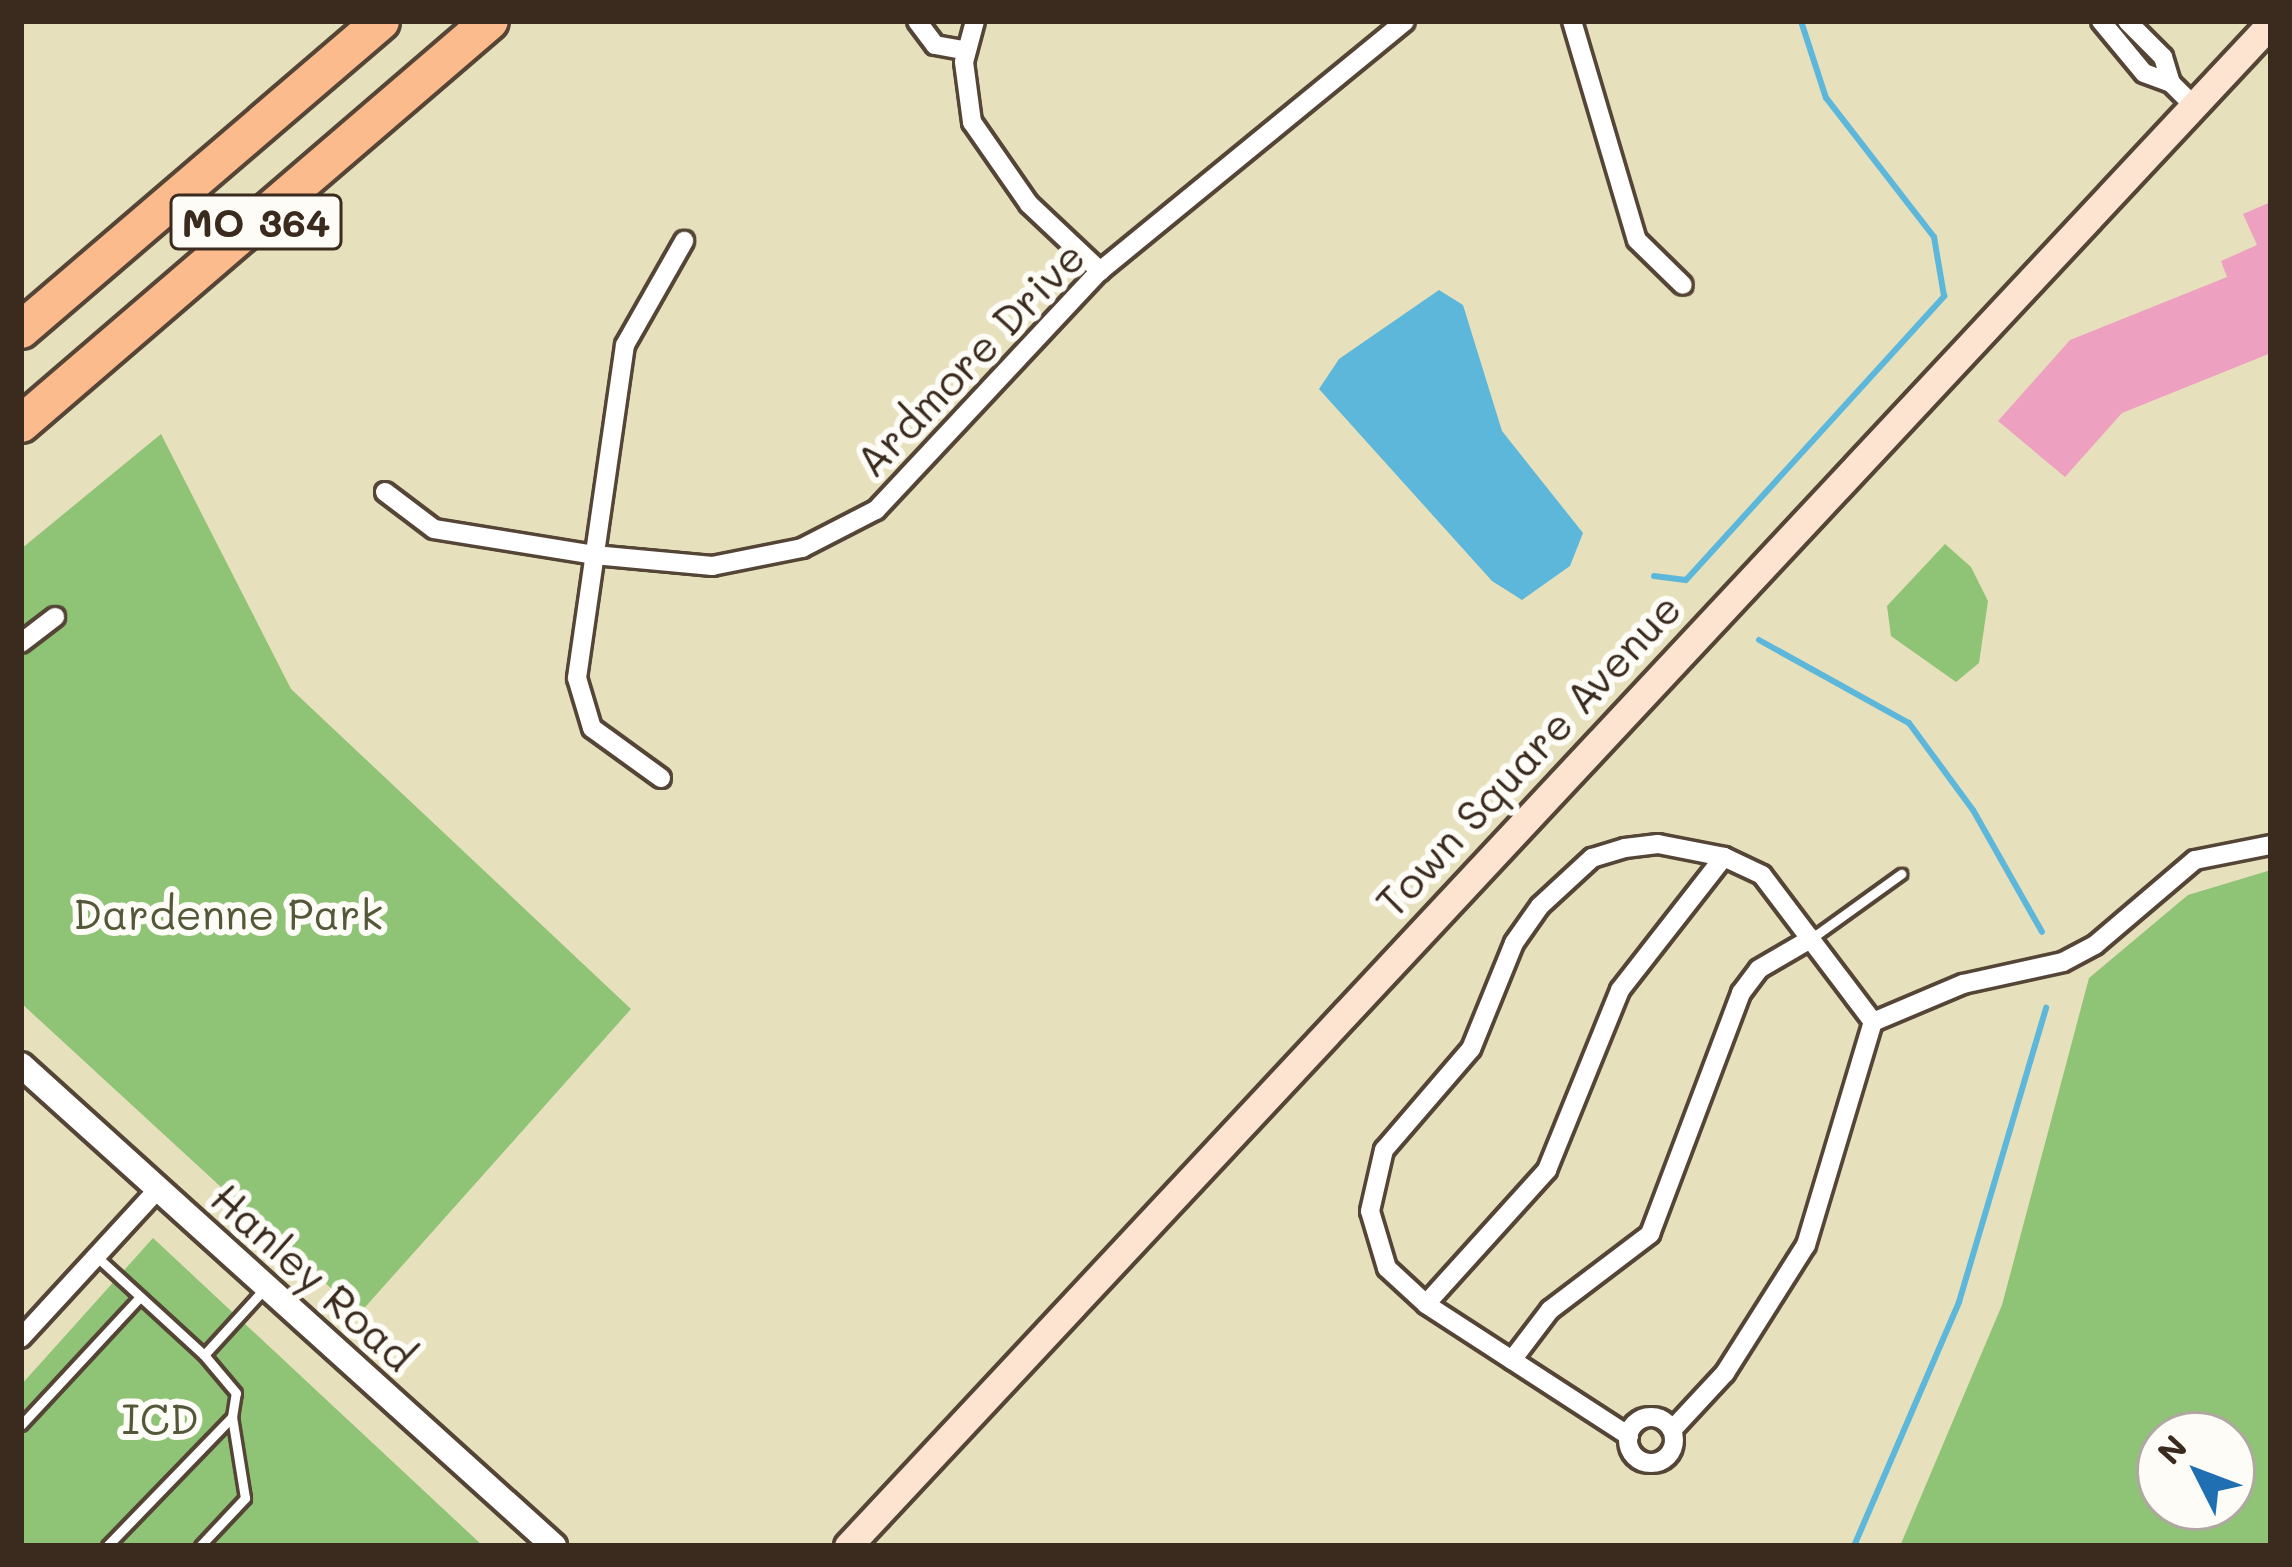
<!DOCTYPE html>
<html>
<head>
<meta charset="utf-8">
<style>
  body { margin:0 }
  #map { position:relative; width:2292px; height:1567px; overflow:hidden; background:#e7e0bc; font-family:Mali,sans-serif }
  div>[style] { position:absolute }
  .green>* { inset:0; background:#8fc375 }
  .water>* { inset:0; background:#5cb7da }
  .stream>* { height:6px; margin:-3px; padding:0 3px; transform-origin:3px; border-radius:3px; background:#5cb7da }
  .building>* { inset:0; background:#eea0c0 }
  .roads { filter:drop-shadow(3px 0 #554536) drop-shadow(-3px 0 #554536) drop-shadow(0 3px #554536) drop-shadow(0 -3px #554536) }
  .service>* { height:9px; margin:-4.5px; padding:0 4.5px; transform-origin:4.5px; border-radius:4.5px; background:#fff }
  .minor>* { height:18px; margin:-9px; padding:0 9px; transform-origin:9px; border-radius:9px; background:#fff }
  .minor>.ring { margin:-9px; padding:0; box-sizing:content-box; background:none; border:18px solid #fff; border-radius:50% }
  .tertiary>* { height:24px; margin:-12px; padding:0 12px; transform-origin:12px; border-radius:12px; background:#fff }
  .secondary>* { height:27px; margin:-13.5px; padding:0 13.5px; transform-origin:13.5px; border-radius:13.5px; background:#fde4d1 }
  .motorway>* { height:36px; margin:-18px; padding:0 18px; transform-origin:18px; border-radius:18px; background:#fbbb8c }
  span { translate:-50% -50%; white-space:nowrap; text-align:center; line-height:1.15; -webkit-text-stroke:12px #fdfcf7; paint-order:stroke }
  .shield-label span { padding:3px 9px; background:#fdfcf7; border:3px solid; border-radius:9px; -webkit-text-stroke-width:0 }
  .shield-label { font-size:39px; color:#3b2a1e; font-weight:700 }
  .street-label { font-size:42px; color:#3b2a1e }
  .park-label { font-size:42px; color:#545838 }
  .frame { position:absolute; inset:0; border:24px solid #3b2a1e; pointer-events:none }
  .north { position:absolute; left:2136px; top:1411px; width:120px; height:120px; box-sizing:border-box; background:#fdfcf7; border:3px solid #afa8a0; border-radius:50%; rotate:312deg; font-size:33px; font-weight:700; line-height:48px; text-align:center; color:#3b2a1e }
  .north::after { content:''; display:block; margin:auto; width:42px; height:54px; background:#1f6fb2; clip-path:polygon(50% 0,100% 100%,50% 72%,0 100%) }
</style>
</head>
<body>
<div id="map">
  <div class="green">
    <i style="clip-path:polygon(161px 434px,291px 689px,631px 1009px,359px 1314px,21px 1003px,21px 549px)"></i>
    <i style="clip-path:polygon(1945px 544px,1971px 567px,1988px 601px,1979px 663px,1956px 682px,1891px 636px,1887px 606px)"></i>
    <i style="clip-path:polygon(evenodd,2271px 870px,2271px 1546px,1900px 1546px,2002px 1305px,2089px 978px,2188px 895px,2271px 870px,2232px 1435px,2232px 1507px,2160px 1507px,2160px 1435px,2232px 1435px)"></i>
    <i style="clip-path:polygon(153px 1238px,483px 1546px,21px 1546px,21px 1385px)"></i>
  </div>
  <div class="water">
    <i style="clip-path:polygon(1439px 290px,1463px 305px,1502px 431px,1583px 533px,1570px 566px,1522px 600px,1492px 581px,1319px 389px,1339px 359px)"></i>
  </div>
  <div class="stream">
    <i style="left:1654px;top:576px;width:32px;rotate:7deg"></i>
    <i style="left:1686px;top:580px;width:384px;rotate:-47.7deg"></i>
    <i style="left:1944px;top:296px;width:60px;rotate:-99.6deg"></i>
    <i style="left:1934px;top:237px;width:176px;rotate:-127.8deg"></i>
    <i style="left:1826px;top:98px;width:81px;rotate:-108deg"></i>
    <i style="left:1759px;top:640px;width:171px;rotate:29deg"></i>
    <i style="left:1909px;top:723px;width:108px;rotate:53.7deg"></i>
    <i style="left:1973px;top:810px;width:140px;rotate:60.5deg"></i>
    <i style="left:1854px;top:1546px;width:266px;rotate:-66.7deg"></i>
    <i style="left:1959px;top:1302px;width:307px;rotate:-73.5deg"></i>
  </div>
  <div class="building">
    <i style="clip-path:polygon(2271px 202px,2271px 353px,2122px 413px,2065px 477px,1998px 421px,2070px 340px,2227px 277px,2221px 261px,2257px 245px,2243px 214px)"></i>
  </div>
  <div class="roads">
    <div class="service">
      <i style="left:1812px;top:938px;width:110px;rotate:-35.7deg"></i>
      <i style="left:96px;top:1256px;width:147px;rotate:42.5deg"></i>
      <i style="left:204px;top:1355px;width:89px;rotate:-47.7deg"></i>
      <i style="left:21px;top:1425px;width:175px;rotate:-47.1deg"></i>
      <i style="left:107px;top:1546px;width:180px;rotate:-45.9deg"></i>
      <i style="left:232px;top:1417px;width:24px;rotate:-81deg"></i>
      <i style="left:236px;top:1393px;width:50px;rotate:-130.1deg"></i>
      <i style="left:200px;top:1546px;width:66px;rotate:-46.8deg"></i>
      <i style="left:245px;top:1498px;width:82px;rotate:-99.1deg"></i>
    </div>
    <div class="minor">
      <i style="left:917px;top:21px;width:30px;rotate:53deg"></i>
      <i style="left:935px;top:45px;width:29px;rotate:10deg"></i>
      <i style="left:975px;top:21px;width:42px;rotate:105deg"></i>
      <i style="left:964px;top:62px;width:61px;rotate:82.4deg"></i>
      <i style="left:972px;top:122px;width:100px;rotate:55.2deg"></i>
      <i style="left:1029px;top:204px;width:98px;rotate:43.3deg"></i>
      <i style="left:1572px;top:21px;width:228px;rotate:73.5deg"></i>
      <i style="left:1637px;top:240px;width:64px;rotate:44.4deg"></i>
      <i style="left:2101px;top:21px;width:67px;rotate:50.4deg"></i>
      <i style="left:2144px;top:73px;width:29px;rotate:20deg"></i>
      <i style="left:2171px;top:83px;width:30px;rotate:45deg"></i>
      <i style="left:2127px;top:21px;width:51px;rotate:45deg"></i>
      <i style="left:2163px;top:57px;width:27px;rotate:73deg"></i>
      <i style="left:385px;top:492px;width:61px;rotate:37.1deg"></i>
      <i style="left:434px;top:529px;width:162px;rotate:9.2deg"></i>
      <i style="left:594px;top:555px;width:119px;rotate:5.3deg"></i>
      <i style="left:712px;top:566px;width:92px;rotate:-11.3deg"></i>
      <i style="left:802px;top:548px;width:83px;rotate:-27.2deg"></i>
      <i style="left:876px;top:510px;width:328px;rotate:-46.9deg"></i>
      <i style="left:1100px;top:271px;width:394px;rotate:-39.3deg"></i>
      <i style="left:21px;top:643px;width:43px;rotate:-37.4deg"></i>
      <i style="left:661px;top:778px;width:85px;rotate:-144.1deg"></i>
      <i style="left:592px;top:728px;width:52px;rotate:-106.7deg"></i>
      <i style="left:577px;top:678px;width:336px;rotate:-81.8deg"></i>
      <i style="left:625px;top:345px;width:120px;rotate:-60.4deg"></i>
      <i style="left:1426px;top:1304px;width:181px;rotate:-47.9deg"></i>
      <i style="left:1547px;top:1170px;width:194px;rotate:-67.9deg"></i>
      <i style="left:1620px;top:990px;width:169px;rotate:-52deg"></i>
      <i style="left:21px;top:1338px;width:201px;rotate:-47.4deg"></i>
      <i style="left:1512px;top:1360px;width:63px;rotate:-52.8deg"></i>
      <i style="left:1550px;top:1310px;width:126px;rotate:-37.2deg"></i>
      <i style="left:1650px;top:1234px;width:258px;rotate:-69.3deg"></i>
      <i style="left:1741px;top:993px;width:30px;rotate:-53deg"></i>
      <i style="left:1759px;top:969px;width:61px;rotate:-30.3deg"></i>
      <i class="ring" style="left:1628px;top:1417px;width:28px;height:28px"></i>
      <i style="left:1672px;top:1430px;width:78px;rotate:-47.1deg"></i>
      <i style="left:1725px;top:1373px;width:151px;rotate:-57.7deg"></i>
      <i style="left:1806px;top:1245px;width:233px;rotate:-73.3deg"></i>
      <i style="left:1873px;top:1022px;width:98px;rotate:-22.9deg"></i>
      <i style="left:1963px;top:984px;width:102px;rotate:-12.4deg"></i>
      <i style="left:2063px;top:962px;width:36px;rotate:-28deg"></i>
      <i style="left:2095px;top:945px;width:131px;rotate:-40.4deg"></i>
      <i style="left:2195px;top:860px;width:77px;rotate:-11.2deg"></i>
      <i style="left:1629px;top:1436px;width:242px;rotate:-147deg"></i>
      <i style="left:1426px;top:1304px;width:53px;rotate:-137.3deg"></i>
      <i style="left:1387px;top:1268px;width:59px;rotate:-106.6deg"></i>
      <i style="left:1370px;top:1211px;width:63px;rotate:-77.1deg"></i>
      <i style="left:1384px;top:1150px;width:133px;rotate:-49.3deg"></i>
      <i style="left:1471px;top:1049px;width:114px;rotate:-67.9deg"></i>
      <i style="left:1514px;top:943px;width:45px;rotate:-54.9deg"></i>
      <i style="left:1540px;top:906px;width:71px;rotate:-42.7deg"></i>
      <i style="left:1592px;top:858px;width:34px;rotate:-17deg"></i>
      <i style="left:1625px;top:848px;width:33px;rotate:-7deg"></i>
      <i style="left:1658px;top:844px;width:67px;rotate:11.1deg"></i>
      <i style="left:1724px;top:857px;width:42px;rotate:25.3deg"></i>
      <i style="left:1762px;top:875px;width:184px;rotate:52.9deg"></i>
    </div>
    <div class="tertiary">
      <i style="left:21px;top:1065px;width:718px;rotate:42.06deg"></i>
    </div>
    <div class="secondary">
      <i style="left:848px;top:1546px;width:2084px;rotate:-46.94deg"></i>
    </div>
    <div class="motorway">
      <i style="left:21px;top:330px;width:474px;rotate:-40.6deg"></i>
      <i style="left:21px;top:424px;width:618px;rotate:-40.67deg"></i>
    </div>
  </div>
  <div class="shield-label">
    <span style="left:256px;top:222px">MO 364</span>
  </div>
  <div class="street-label">
    <span style="left:970px;top:359px;rotate:-46deg">Ardmore Drive</span>
    <span style="left:1528px;top:755px;rotate:-47deg">Town Square Avenue</span>
    <span style="left:313px;top:1277px;rotate:42deg">Hanley Road</span>
  </div>
  <div class="park-label">
    <span style="left:228px;top:914px">Dardenne Park</span>
    <span style="left:160px;top:1419px">ICD</span>
  </div>
  <div class="frame"></div>
  <div class="north">N</div>
</div>
</body>
</html>
